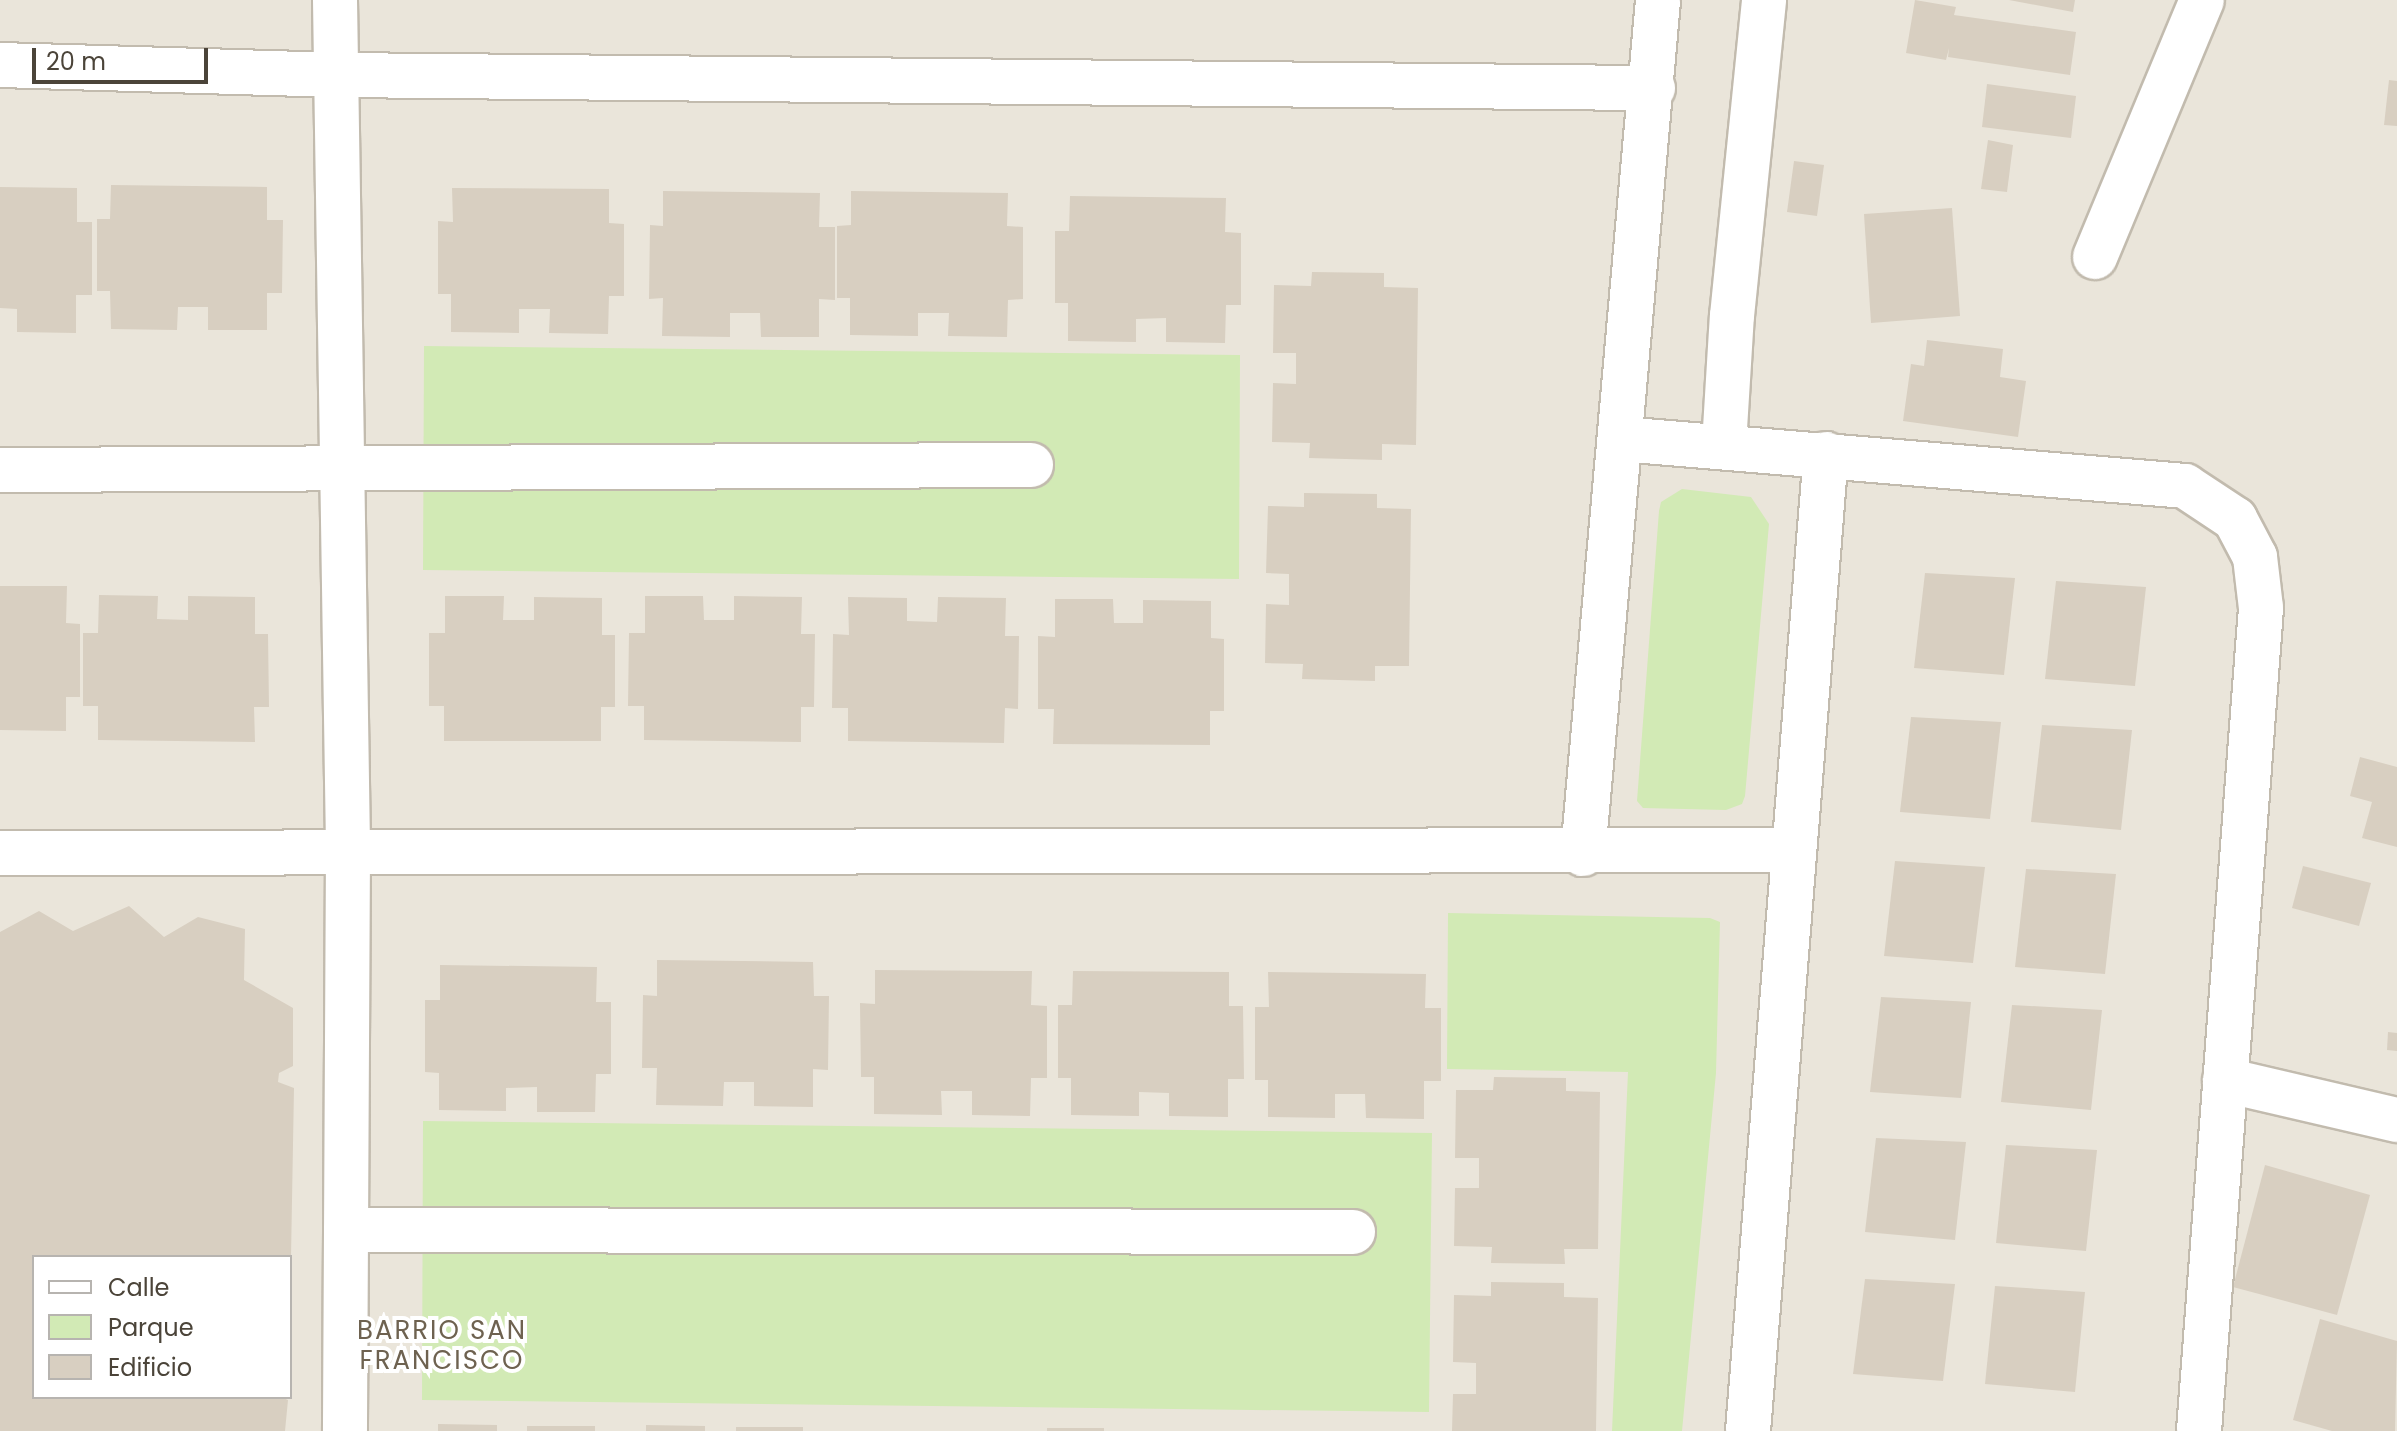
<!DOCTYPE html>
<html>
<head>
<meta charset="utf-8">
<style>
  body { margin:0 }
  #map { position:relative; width:2397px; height:1431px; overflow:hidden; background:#f6f3ec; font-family:Poppins,sans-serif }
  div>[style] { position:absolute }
  .residential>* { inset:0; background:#eae5da }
  .green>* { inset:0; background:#d2eab5 }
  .building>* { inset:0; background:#d8cfc1 }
  .roads { filter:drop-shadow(2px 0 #c2bbae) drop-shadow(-2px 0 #c2bbae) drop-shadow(0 2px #c2bbae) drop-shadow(0 -2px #c2bbae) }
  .minor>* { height:44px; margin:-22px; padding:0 22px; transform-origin:22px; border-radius:22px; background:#fff }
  span { translate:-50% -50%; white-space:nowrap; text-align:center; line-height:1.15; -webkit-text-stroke:8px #fff; paint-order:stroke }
  .neighbourhood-label { font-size:26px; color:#6e6250; letter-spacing:2px }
  .legend { position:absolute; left:32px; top:1255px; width:260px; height:144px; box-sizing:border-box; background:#fff; border:2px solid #b7b4b0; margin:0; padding:10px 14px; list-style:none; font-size:24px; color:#4b4439 }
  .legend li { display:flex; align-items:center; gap:16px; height:40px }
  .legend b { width:40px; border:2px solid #b7b4b0 }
  .scale { position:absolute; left:32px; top:48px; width:176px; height:36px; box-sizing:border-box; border:4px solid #4b4439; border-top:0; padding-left:10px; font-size:24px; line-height:28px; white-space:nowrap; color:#4b4439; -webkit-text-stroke:6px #fff; paint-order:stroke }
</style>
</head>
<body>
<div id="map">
  <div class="residential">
    <i style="clip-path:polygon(evenodd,0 0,2397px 0,2397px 1431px,0 1431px,0 0,34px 1257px,290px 1257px,290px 1397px,34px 1397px,34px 1257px)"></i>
  </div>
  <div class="green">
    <i style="clip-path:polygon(424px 346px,1240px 355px,1239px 579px,423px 570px)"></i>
    <i style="clip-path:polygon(1682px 489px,1751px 497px,1769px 524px,1745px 796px,1742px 804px,1726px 810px,1643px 808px,1637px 801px,1659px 511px,1661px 502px)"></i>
    <i style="clip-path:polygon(1448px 913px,1710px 918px,1720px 922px,1716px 1073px,1682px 1431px,1612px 1431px,1628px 1072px,1447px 1069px)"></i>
    <i style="clip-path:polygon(423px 1121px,1432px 1133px,1429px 1412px,422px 1400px)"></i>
  </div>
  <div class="building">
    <i style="clip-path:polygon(1915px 0,1956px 7px,1954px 15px,2076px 32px,2070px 75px,1948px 57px,1949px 48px,1946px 60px,1906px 53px)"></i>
    <i style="clip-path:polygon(2009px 0,2075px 0,2073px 12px)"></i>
    <i style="clip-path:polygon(2389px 80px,2397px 81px,2397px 126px,2384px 125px)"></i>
    <i style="clip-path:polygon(1987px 84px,2076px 96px,2071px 138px,1982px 127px)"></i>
    <i style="clip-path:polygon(1988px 140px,2013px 145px,2007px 192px,1981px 189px)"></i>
    <i style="clip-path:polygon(1794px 161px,1824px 165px,1817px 216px,1787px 212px)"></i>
    <i style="clip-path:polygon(111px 185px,267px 187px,267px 220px,283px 220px,282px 293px,267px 293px,267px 330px,208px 330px,208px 307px,178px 307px,177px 330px,111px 329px,110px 291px,97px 291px,97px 219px,110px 219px)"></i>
    <i style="clip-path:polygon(0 187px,77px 188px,77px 222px,92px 222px,92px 295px,76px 295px,76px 333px,17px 332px,17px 309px,0 308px)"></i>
    <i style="clip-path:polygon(452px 188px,609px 189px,609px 223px,624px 224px,624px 296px,609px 296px,608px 334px,549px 333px,550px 309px,519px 309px,519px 333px,451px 332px,451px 294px,438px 294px,438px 221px,453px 222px)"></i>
    <i style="clip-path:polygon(663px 191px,820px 193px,819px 227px,835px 227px,835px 300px,819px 299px,819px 337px,761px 337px,760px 313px,730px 313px,730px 337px,662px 336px,663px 298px,649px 299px,650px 225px,663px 226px)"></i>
    <i style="clip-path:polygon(851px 191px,1008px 193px,1007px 226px,1023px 227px,1023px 299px,1008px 300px,1007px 337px,948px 336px,949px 313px,918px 313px,918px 336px,850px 335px,850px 298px,837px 298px,837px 226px,851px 225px)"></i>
    <i style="clip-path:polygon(1070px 196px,1226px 198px,1225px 232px,1241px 233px,1241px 305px,1226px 305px,1225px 343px,1166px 342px,1166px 318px,1136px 319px,1136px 342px,1068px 341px,1068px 303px,1055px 303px,1055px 231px,1069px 231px)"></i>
    <i style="clip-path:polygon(1952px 208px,1960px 316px,1871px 323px,1864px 214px)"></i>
    <i style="clip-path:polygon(1312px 272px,1384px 273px,1384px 287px,1418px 288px,1416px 445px,1382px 444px,1382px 460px,1309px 458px,1310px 443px,1272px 442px,1273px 383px,1296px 384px,1296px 353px,1273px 353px,1274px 285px,1311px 286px)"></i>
    <i style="clip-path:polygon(1927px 340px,2003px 349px,2000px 377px,2026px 381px,2018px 437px,1903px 421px,1911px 364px,1924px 366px)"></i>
    <i style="clip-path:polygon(1304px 493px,1377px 494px,1377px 508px,1411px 509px,1409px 666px,1375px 666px,1375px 681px,1302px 679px,1303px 664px,1265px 663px,1266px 604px,1289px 605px,1289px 574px,1266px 573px,1268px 506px,1304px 507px)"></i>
    <i style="clip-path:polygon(1925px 573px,2015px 578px,2004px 675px,1914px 668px)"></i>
    <i style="clip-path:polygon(2056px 581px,2146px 587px,2135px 686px,2045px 679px)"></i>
    <i style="clip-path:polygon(0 586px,67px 586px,66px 623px,80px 624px,80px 697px,66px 697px,66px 731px,0 730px)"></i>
    <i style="clip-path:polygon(99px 595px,158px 596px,157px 619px,188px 620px,188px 596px,255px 597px,255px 634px,268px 634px,269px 707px,254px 707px,255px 742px,98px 740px,98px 706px,83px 706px,83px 633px,98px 633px)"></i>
    <i style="clip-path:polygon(445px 596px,504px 596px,503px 620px,534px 620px,534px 597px,602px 598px,602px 635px,615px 635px,615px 707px,601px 707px,601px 741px,444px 741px,444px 706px,429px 706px,429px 633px,445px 633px)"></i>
    <i style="clip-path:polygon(645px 596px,703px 596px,704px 620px,734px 620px,734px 596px,802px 597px,801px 634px,815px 634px,814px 707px,801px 707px,801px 742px,644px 740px,644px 706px,628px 706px,629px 633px,645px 633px)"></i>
    <i style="clip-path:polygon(848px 597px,907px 598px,907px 621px,937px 622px,938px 597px,1006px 598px,1005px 636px,1019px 636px,1018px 709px,1005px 708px,1004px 743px,848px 741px,848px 708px,832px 708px,833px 634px,849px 635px)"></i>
    <i style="clip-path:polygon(1055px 599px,1113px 599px,1114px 623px,1143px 623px,1143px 600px,1211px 601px,1211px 638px,1224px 639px,1224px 711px,1210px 711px,1210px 745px,1053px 744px,1054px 709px,1038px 709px,1038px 636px,1055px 637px)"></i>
    <i style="clip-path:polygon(1911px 717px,2001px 722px,1990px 819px,1900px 812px)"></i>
    <i style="clip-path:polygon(2042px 725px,2132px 730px,2121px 830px,2031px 822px)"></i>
    <i style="clip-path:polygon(2360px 757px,2397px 767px,2397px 847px,2362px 838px,2372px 802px,2350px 796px)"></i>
    <i style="clip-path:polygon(1895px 861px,1985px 867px,1973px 963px,1884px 956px)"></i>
    <i style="clip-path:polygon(2303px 866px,2371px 883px,2359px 926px,2292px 908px)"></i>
    <i style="clip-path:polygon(2026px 869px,2116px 874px,2105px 974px,2015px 967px)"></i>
    <i style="clip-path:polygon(129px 906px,164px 937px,198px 917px,245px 929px,244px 980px,293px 1008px,293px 1066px,279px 1073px,278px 1082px,294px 1088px,291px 1257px,34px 1257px,34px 1397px,281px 1397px,288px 1400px,285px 1431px,0 1431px,0 932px,39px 911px,73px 931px)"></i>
    <i style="clip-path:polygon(657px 960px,813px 962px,814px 996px,829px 996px,828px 1070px,813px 1069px,813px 1107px,754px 1106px,754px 1082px,724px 1082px,723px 1106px,656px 1105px,657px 1068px,642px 1068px,643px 995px,657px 996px)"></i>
    <i style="clip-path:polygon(440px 965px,597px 967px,596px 1002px,611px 1002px,611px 1074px,596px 1074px,595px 1112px,537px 1112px,537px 1087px,506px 1088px,506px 1111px,439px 1110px,439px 1073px,425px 1072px,425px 1000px,440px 1000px)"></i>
    <i style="clip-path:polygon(875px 970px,1032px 971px,1031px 1005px,1047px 1006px,1047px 1078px,1031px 1078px,1030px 1116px,972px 1115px,972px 1091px,941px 1091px,942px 1115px,874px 1114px,874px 1077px,861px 1077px,860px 1003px,875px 1004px)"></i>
    <i style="clip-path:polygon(1073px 971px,1229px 972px,1229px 1006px,1243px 1006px,1244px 1079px,1228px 1079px,1228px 1117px,1169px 1116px,1169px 1093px,1139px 1092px,1139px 1116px,1071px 1115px,1071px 1078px,1058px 1078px,1058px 1005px,1072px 1005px)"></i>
    <i style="clip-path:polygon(1268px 972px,1426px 974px,1425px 1008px,1441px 1008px,1441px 1081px,1424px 1081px,1424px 1119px,1366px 1118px,1365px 1094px,1335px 1094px,1335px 1118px,1268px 1117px,1268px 1080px,1255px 1080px,1255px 1007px,1269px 1007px)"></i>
    <i style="clip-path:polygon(1881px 997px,1971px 1002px,1961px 1098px,1870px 1092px)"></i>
    <i style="clip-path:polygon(2012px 1005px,2102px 1010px,2091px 1110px,2001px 1102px)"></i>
    <i style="clip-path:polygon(2388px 1032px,2397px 1033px,2397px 1051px,2387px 1050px)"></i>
    <i style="clip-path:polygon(1494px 1077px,1566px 1078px,1566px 1091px,1600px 1092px,1598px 1249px,1564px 1249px,1565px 1264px,1491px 1263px,1492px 1247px,1454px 1246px,1455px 1188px,1479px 1188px,1479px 1158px,1455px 1158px,1456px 1090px,1493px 1090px)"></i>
    <i style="clip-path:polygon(1876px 1138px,1966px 1142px,1955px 1240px,1865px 1232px)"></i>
    <i style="clip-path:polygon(2006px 1145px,2097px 1150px,2086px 1251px,1996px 1243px)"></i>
    <i style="clip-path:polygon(2265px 1165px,2370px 1195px,2337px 1315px,2233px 1287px)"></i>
    <i style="clip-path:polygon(1865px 1279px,1955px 1284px,1943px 1381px,1853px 1374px)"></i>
    <i style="clip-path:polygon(1491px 1282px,1564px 1283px,1564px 1297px,1598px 1298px,1596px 1431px,1452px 1431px,1453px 1394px,1476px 1394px,1476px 1363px,1453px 1362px,1454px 1295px,1491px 1296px)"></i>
    <i style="clip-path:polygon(1995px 1286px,2085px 1292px,2075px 1392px,1985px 1384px)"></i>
    <i style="clip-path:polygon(2320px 1319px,2397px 1341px,2395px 1431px,2332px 1431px,2293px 1420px)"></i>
    <i style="clip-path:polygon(438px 1424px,497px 1425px,497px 1431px,438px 1431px)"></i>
    <i style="clip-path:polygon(646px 1425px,705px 1426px,705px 1431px,646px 1431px)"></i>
    <i style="clip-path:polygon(527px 1426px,595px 1426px,595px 1431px,527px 1431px)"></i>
    <i style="clip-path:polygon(736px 1427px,803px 1427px,803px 1431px,736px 1431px)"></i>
    <i style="clip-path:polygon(1047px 1428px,1104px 1428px,1104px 1431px,1047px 1431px)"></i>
  </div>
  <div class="roads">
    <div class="minor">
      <i style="left:335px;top:0;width:851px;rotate:89.12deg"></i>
      <i style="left:348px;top:851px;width:580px;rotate:90.3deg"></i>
      <i style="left:0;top:65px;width:337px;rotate:1.7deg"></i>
      <i style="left:337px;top:75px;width:1316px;rotate:0.57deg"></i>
      <i style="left:2095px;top:257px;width:278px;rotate:-67.4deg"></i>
      <i style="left:1621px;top:439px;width:566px;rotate:4.76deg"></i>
      <i style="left:2185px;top:486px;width:60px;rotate:33.4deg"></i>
      <i style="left:2235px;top:519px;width:43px;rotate:62.2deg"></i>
      <i style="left:2255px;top:557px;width:51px;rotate:83.3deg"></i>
      <i style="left:2261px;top:608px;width:825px;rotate:94.31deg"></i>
      <i style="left:1724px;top:445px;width:129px;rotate:-86.5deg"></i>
      <i style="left:1732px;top:316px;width:318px;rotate:-84.2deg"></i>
      <i style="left:0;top:470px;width:1031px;rotate:-0.28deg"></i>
      <i style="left:0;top:853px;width:1793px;rotate:-0.1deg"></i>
      <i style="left:1583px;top:854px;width:857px;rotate:-84.98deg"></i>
      <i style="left:2225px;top:1080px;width:177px;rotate:13.1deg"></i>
      <i style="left:346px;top:1230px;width:1007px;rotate:0.11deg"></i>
      <i style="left:1748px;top:1431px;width:980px;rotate:-85.44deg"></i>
    </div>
  </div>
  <div class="neighbourhood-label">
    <span style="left:442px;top:1346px">BARRIO SAN<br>FRANCISCO</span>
  </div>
  <ul class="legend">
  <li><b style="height:10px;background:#fff"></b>Calle</li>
  <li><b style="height:22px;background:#d2eab5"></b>Parque</li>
  <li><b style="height:22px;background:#d8cfc1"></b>Edificio</li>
  </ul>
  <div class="scale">20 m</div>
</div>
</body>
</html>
